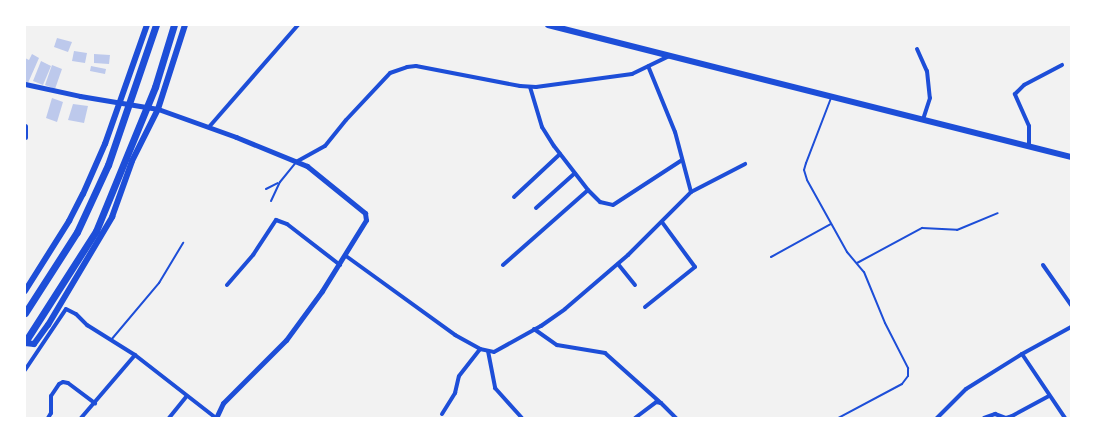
<!DOCTYPE html>
<html>
<head>
<meta charset="utf-8">
<style>
  body { margin:0 }
  #map { position:relative; width:1096px; height:443px; overflow:hidden; background:#f2f2f2; font-family:Commissioner,sans-serif }
  div>[style] { position:absolute }
  .building>* { inset:0; background:#bdc9ec }
  .service>* { height:2px; margin:-1px; padding:0 1px; transform-origin:1px; border-radius:1px; background:#1d4ed8 }
  .minor>* { height:4px; margin:-2px; padding:0 2px; transform-origin:2px; border-radius:2px; background:#1d4ed8 }
  .tertiary>* { height:5px; margin:-2.5px; padding:0 2.5px; transform-origin:2.5px; border-radius:2.5px; background:#1d4ed8 }
  .primary>* { height:6px; margin:-3px; padding:0 3px; transform-origin:3px; border-radius:3px; background:#1d4ed8 }
  .trunk>* { height:6px; margin:-3px; padding:0 3px; transform-origin:3px; border-radius:3px; background:#1d4ed8 }
  .motorway>* { height:7px; margin:-3.5px; padding:0 3.5px; transform-origin:3.5px; border-radius:3.5px; background:#1d4ed8 }
  span { translate:-50% -50%; white-space:nowrap; text-align:center; line-height:1.15; -webkit-text-stroke:5px #fff; paint-order:stroke }
  .frame { position:absolute; inset:0; border:26px solid #fff; pointer-events:none }
</style>
</head>
<body>
<div id="map">
  <div class="building">
    <i style="clip-path:polygon(57px 38px,72px 42px,68px 52px,54px 47px)"></i>
    <i style="clip-path:polygon(74px 51px,87px 53px,85px 63px,72px 61px)"></i>
    <i style="clip-path:polygon(32px 54px,39px 58px,28px 83px,25px 82px,25px 58px,29px 60px)"></i>
    <i style="clip-path:polygon(94px 54px,110px 55px,109px 64px,94px 63px)"></i>
    <i style="clip-path:polygon(41px 61px,51px 66px,43px 85px,33px 81px)"></i>
    <i style="clip-path:polygon(52px 65px,62px 69px,55px 89px,45px 85px)"></i>
    <i style="clip-path:polygon(91px 66px,106px 69px,105px 74px,90px 71px)"></i>
    <i style="clip-path:polygon(52px 98px,63px 102px,57px 122px,46px 118px)"></i>
    <i style="clip-path:polygon(73px 104px,88px 106px,84px 123px,68px 120px)"></i>
  </div>
  <div class="service">
    <i style="left:831px;top:98px;width:70px;rotate:111deg"></i>
    <i style="left:806px;top:163px;width:7px;rotate:106deg"></i>
    <i style="left:804px;top:170px;width:10px;rotate:73deg"></i>
    <i style="left:807px;top:180px;width:82px;rotate:60.9deg"></i>
    <i style="left:847px;top:252px;width:26px;rotate:50deg"></i>
    <i style="left:864px;top:272px;width:55px;rotate:67.6deg"></i>
    <i style="left:885px;top:323px;width:51px;rotate:62.9deg"></i>
    <i style="left:908px;top:368px;width:8px;rotate:90deg"></i>
    <i style="left:908px;top:376px;width:10px;rotate:127deg"></i>
    <i style="left:902px;top:384px;width:72px;rotate:152deg"></i>
    <i style="left:266px;top:189px;width:13px;rotate:-27deg"></i>
    <i style="left:271px;top:201px;width:21px;rotate:-65deg"></i>
    <i style="left:280px;top:182px;width:26px;rotate:-51deg"></i>
    <i style="left:771px;top:257px;width:68px;rotate:-28.8deg"></i>
    <i style="left:857px;top:263px;width:74px;rotate:-28.3deg"></i>
    <i style="left:922px;top:228px;width:35px;rotate:3deg"></i>
    <i style="left:957px;top:230px;width:44px;rotate:-22.5deg"></i>
    <i style="left:111px;top:340px;width:75px;rotate:-49.9deg"></i>
    <i style="left:159px;top:283px;width:47px;rotate:-59deg"></i>
  </div>
  <div class="minor">
    <i style="left:917px;top:49px;width:24px;rotate:66deg"></i>
    <i style="left:927px;top:71px;width:27px;rotate:84deg"></i>
    <i style="left:930px;top:98px;width:22px;rotate:108deg"></i>
    <i style="left:530px;top:87px;width:42px;rotate:73.3deg"></i>
    <i style="left:542px;top:127px;width:22px;rotate:58deg"></i>
    <i style="left:554px;top:146px;width:56px;rotate:52.3deg"></i>
    <i style="left:588px;top:190px;width:17px;rotate:45deg"></i>
    <i style="left:600px;top:202px;width:13px;rotate:13deg"></i>
    <i style="left:613px;top:205px;width:82px;rotate:-33.1deg"></i>
    <i style="left:209px;top:127px;width:135px;rotate:-48.9deg"></i>
    <i style="left:1029px;top:146px;width:20px;rotate:-90deg"></i>
    <i style="left:1029px;top:126px;width:35px;rotate:-114deg"></i>
    <i style="left:1015px;top:94px;width:13px;rotate:-45deg"></i>
    <i style="left:1024px;top:85px;width:43px;rotate:-27.8deg"></i>
    <i style="left:296px;top:162px;width:33px;rotate:-29deg"></i>
    <i style="left:325px;top:146px;width:33px;rotate:-51deg"></i>
    <i style="left:346px;top:120px;width:64px;rotate:-46.9deg"></i>
    <i style="left:390px;top:73px;width:18px;rotate:-19deg"></i>
    <i style="left:407px;top:67px;width:9px;rotate:-6deg"></i>
    <i style="left:416px;top:66px;width:106px;rotate:10.9deg"></i>
    <i style="left:520px;top:86px;width:16px;rotate:4deg"></i>
    <i style="left:536px;top:87px;width:97px;rotate:-7.7deg"></i>
    <i style="left:632px;top:74px;width:41px;rotate:-25.9deg"></i>
    <i style="left:691px;top:192px;width:61px;rotate:-27.4deg"></i>
    <i style="left:514px;top:197px;width:63px;rotate:-43.1deg"></i>
    <i style="left:536px;top:208px;width:52px;rotate:-41.9deg"></i>
    <i style="left:346px;top:256px;width:135px;rotate:35.9deg"></i>
    <i style="left:455px;top:335px;width:29px;rotate:29deg"></i>
    <i style="left:480px;top:349px;width:14px;rotate:12deg"></i>
    <i style="left:494px;top:352px;width:54px;rotate:-29deg"></i>
    <i style="left:541px;top:326px;width:29px;rotate:-35deg"></i>
    <i style="left:565px;top:309px;width:83px;rotate:-40.6deg"></i>
    <i style="left:628px;top:255px;width:89px;rotate:-45deg"></i>
    <i style="left:691px;top:192px;width:62px;rotate:-104.9deg"></i>
    <i style="left:675px;top:132px;width:71px;rotate:-112.2deg"></i>
    <i style="left:618px;top:264px;width:27px;rotate:51deg"></i>
    <i style="left:503px;top:265px;width:113px;rotate:-41.4deg"></i>
    <i style="left:1043px;top:265px;width:49px;rotate:55deg"></i>
    <i style="left:227px;top:285px;width:40px;rotate:-49deg"></i>
    <i style="left:253px;top:255px;width:42px;rotate:-56.7deg"></i>
    <i style="left:276px;top:220px;width:12px;rotate:20deg"></i>
    <i style="left:287px;top:224px;width:67px;rotate:37.7deg"></i>
    <i style="left:645px;top:307px;width:64px;rotate:-38.7deg"></i>
    <i style="left:695px;top:267px;width:56px;rotate:-126.3deg"></i>
    <i style="left:534px;top:329px;width:28px;rotate:35deg"></i>
    <i style="left:557px;top:345px;width:49px;rotate:9.5deg"></i>
    <i style="left:605px;top:353px;width:75px;rotate:41.8deg"></i>
    <i style="left:488px;top:351px;width:38px;rotate:79deg"></i>
    <i style="left:495px;top:388px;width:40px;rotate:48deg"></i>
    <i style="left:1022px;top:354px;width:56px;rotate:-28.9deg"></i>
    <i style="left:25px;top:370px;width:73px;rotate:-56.1deg"></i>
    <i style="left:66px;top:309px;width:11px;rotate:27deg"></i>
    <i style="left:76px;top:314px;width:16px;rotate:45deg"></i>
    <i style="left:87px;top:325px;width:57px;rotate:32deg"></i>
    <i style="left:135px;top:355px;width:103px;rotate:37.9deg"></i>
    <i style="left:442px;top:414px;width:25px;rotate:-58deg"></i>
    <i style="left:455px;top:393px;width:17px;rotate:-77deg"></i>
    <i style="left:459px;top:376px;width:34px;rotate:-52deg"></i>
    <i style="left:48px;top:418px;width:6px;rotate:-59deg"></i>
    <i style="left:51px;top:413px;width:17px;rotate:-90deg"></i>
    <i style="left:51px;top:396px;width:14px;rotate:-56deg"></i>
    <i style="left:59px;top:384px;width:4px;rotate:-27deg"></i>
    <i style="left:63px;top:382px;width:5px;rotate:11deg"></i>
    <i style="left:68px;top:383px;width:34px;rotate:37deg"></i>
    <i style="left:81px;top:418px;width:83px;rotate:-49.4deg"></i>
    <i style="left:169px;top:418px;width:27px;rotate:-51deg"></i>
    <i style="left:635px;top:418px;width:26px;rotate:-37deg"></i>
    <i style="left:656px;top:402px;width:5px;rotate:11deg"></i>
    <i style="left:661px;top:403px;width:21px;rotate:45deg"></i>
    <i style="left:937px;top:418px;width:41px;rotate:-45deg"></i>
    <i style="left:966px;top:389px;width:66px;rotate:-32deg"></i>
    <i style="left:1022px;top:354px;width:77px;rotate:56.1deg"></i>
    <i style="left:984px;top:418px;width:12px;rotate:-20deg"></i>
    <i style="left:995px;top:414px;width:12px;rotate:20deg"></i>
    <i style="left:1006px;top:418px;width:6px;rotate:-18deg"></i>
    <i style="left:1012px;top:416px;width:42px;rotate:-28.4deg"></i>
  </div>
  <div class="tertiary">
    <i style="left:25px;top:84px;width:56px;rotate:12.3deg"></i>
    <i style="left:80px;top:96px;width:79px;rotate:9.5deg"></i>
    <i style="left:158px;top:109px;width:83px;rotate:19.7deg"></i>
    <i style="left:236px;top:137px;width:77px;rotate:22.2deg"></i>
    <i style="left:307px;top:166px;width:75px;rotate:39deg"></i>
    <i style="left:365px;top:213px;width:7px;rotate:82deg"></i>
    <i style="left:366px;top:220px;width:84px;rotate:121.8deg"></i>
    <i style="left:322px;top:291px;width:61px;rotate:126.3deg"></i>
    <i style="left:286px;top:340px;width:89px;rotate:135deg"></i>
    <i style="left:223px;top:403px;width:17px;rotate:115deg"></i>
    <i style="left:25px;top:126px;width:11px;rotate:90deg"></i>
  </div>
  <div class="primary">
    <i style="left:548px;top:25px;width:539px;rotate:14.17deg"></i>
  </div>
  <div class="trunk">
    <i style="left:25px;top:291px;width:83px;rotate:-57.8deg"></i>
    <i style="left:69px;top:221px;width:30px;rotate:-63deg"></i>
    <i style="left:83px;top:194px;width:55px;rotate:-66.3deg"></i>
    <i style="left:105px;top:144px;width:126px;rotate:-70.6deg"></i>
    <i style="left:25px;top:343px;width:9px;rotate:6deg"></i>
    <i style="left:34px;top:344px;width:24px;rotate:-54deg"></i>
    <i style="left:48px;top:325px;width:126px;rotate:-59.3deg"></i>
    <i style="left:112px;top:217px;width:59px;rotate:-70.3deg"></i>
    <i style="left:132px;top:161px;width:58px;rotate:-63.4deg"></i>
    <i style="left:158px;top:109px;width:88px;rotate:-72.2deg"></i>
  </div>
  <div class="motorway">
    <i style="left:25px;top:313px;width:96px;rotate:-57.3deg"></i>
    <i style="left:77px;top:232px;width:74px;rotate:-65.2deg"></i>
    <i style="left:108px;top:165px;width:148px;rotate:-71.1deg"></i>
    <i style="left:25px;top:342px;width:132px;rotate:-57.4deg"></i>
    <i style="left:96px;top:231px;width:156px;rotate:-67.7deg"></i>
    <i style="left:155px;top:87px;width:65px;rotate:-73deg"></i>
  </div>
  <div class="frame"></div>
</div>
</body>
</html>
